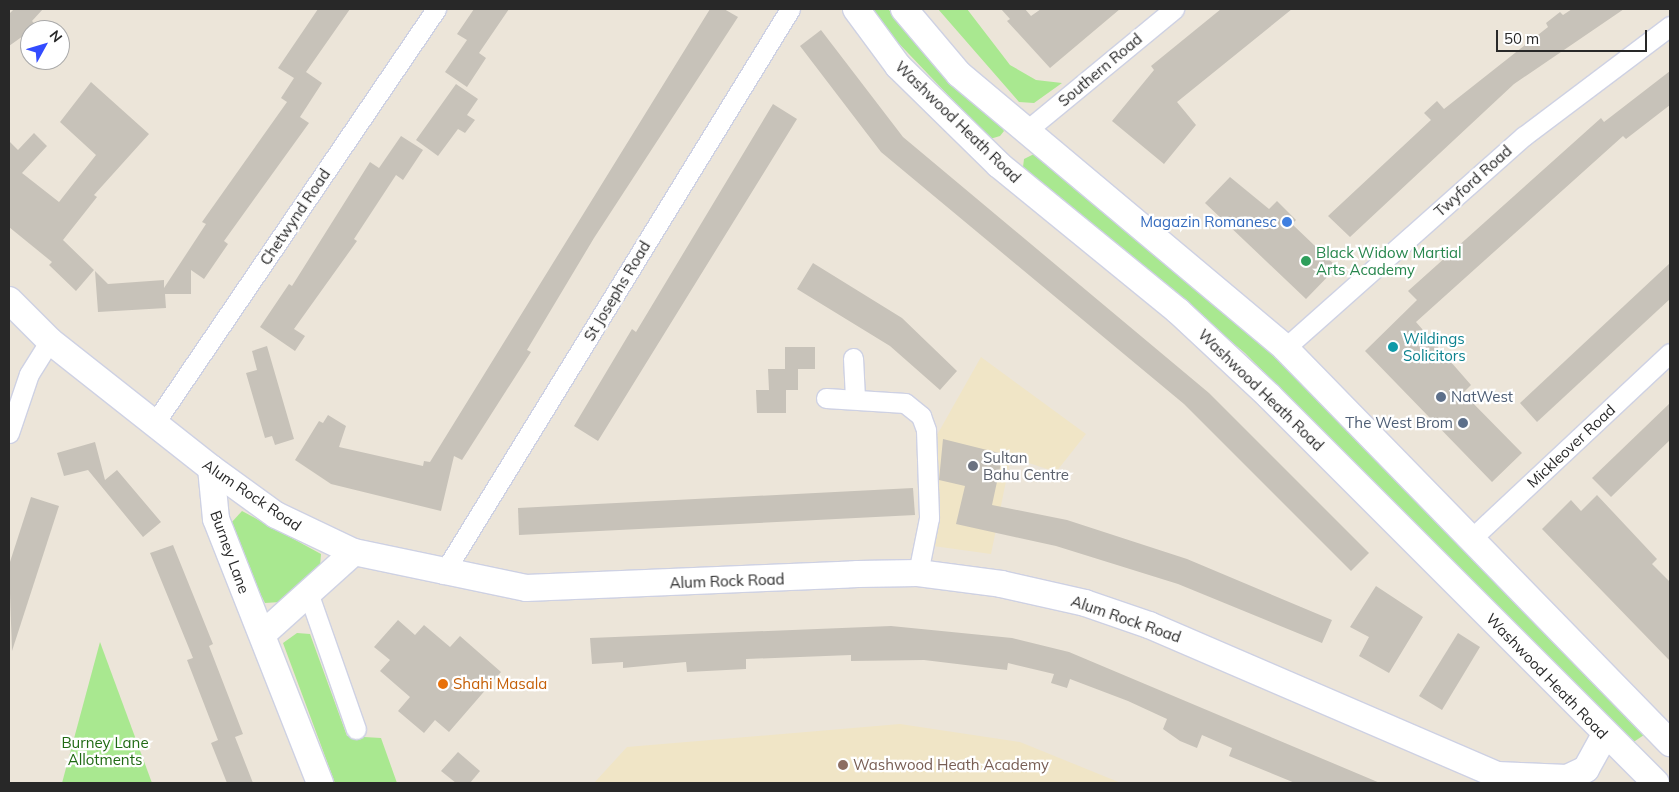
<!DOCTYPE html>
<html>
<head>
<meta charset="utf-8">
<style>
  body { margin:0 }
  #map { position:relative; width:1679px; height:792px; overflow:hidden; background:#ece5d9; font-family:Mulish,sans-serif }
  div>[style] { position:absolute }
  .education>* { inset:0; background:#f0e5c6 }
  .green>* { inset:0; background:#a9e890 }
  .building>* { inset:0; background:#c7c2b9 }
  .roads { filter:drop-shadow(1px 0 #ced1e3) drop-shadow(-1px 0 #ced1e3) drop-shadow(0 1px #ced1e3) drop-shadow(0 -1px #ced1e3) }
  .street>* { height:19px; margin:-9.5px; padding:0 9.5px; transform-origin:9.5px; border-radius:9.5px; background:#fff }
  .secondary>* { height:26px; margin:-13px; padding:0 13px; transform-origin:13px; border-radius:13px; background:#fff }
  .dots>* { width:14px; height:14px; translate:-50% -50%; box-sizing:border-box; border:2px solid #fff; border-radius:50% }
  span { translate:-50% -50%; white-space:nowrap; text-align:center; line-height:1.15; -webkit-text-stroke:4.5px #fff; paint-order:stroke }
  .street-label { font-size:15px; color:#282828 }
  .shop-label { font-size:15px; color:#366cbe }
  .right { translate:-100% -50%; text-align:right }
  .leisure-label { font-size:15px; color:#27864d }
  .left { translate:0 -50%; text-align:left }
  .culture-label { font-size:15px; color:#0d838f }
  .service-label { font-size:15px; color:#4e5e75 }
  .worship-label { font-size:15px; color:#5b616d }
  .food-label { font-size:15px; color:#c56008 }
  .park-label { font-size:15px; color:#206a14 }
  .education-label { font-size:15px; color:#785e54 }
  .frame { position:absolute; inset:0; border:10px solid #282828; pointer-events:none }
  .north { position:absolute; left:20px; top:20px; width:50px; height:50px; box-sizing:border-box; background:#fff; border:1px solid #a9a9a9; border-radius:50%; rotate:51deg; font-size:14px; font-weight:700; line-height:20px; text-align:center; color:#282828 }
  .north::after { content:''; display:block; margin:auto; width:18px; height:22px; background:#334cff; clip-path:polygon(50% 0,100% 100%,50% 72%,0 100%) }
  .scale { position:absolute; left:1496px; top:30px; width:151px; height:22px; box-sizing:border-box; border:2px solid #282828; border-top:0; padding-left:6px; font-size:15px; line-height:18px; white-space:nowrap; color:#282828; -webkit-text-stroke:4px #fff; paint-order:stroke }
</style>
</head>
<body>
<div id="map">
  <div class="education">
    <i style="clip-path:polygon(981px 357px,1086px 434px,1056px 472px,1011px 457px,991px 554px,926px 545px,933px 442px)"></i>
    <i style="clip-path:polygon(900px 724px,1020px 742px,1121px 783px,594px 783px,627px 747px)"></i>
  </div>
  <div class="green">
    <i style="clip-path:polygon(866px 9px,888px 9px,940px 68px,999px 124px,1004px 131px,1000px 136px,990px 139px)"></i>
    <i style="clip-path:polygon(938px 9px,967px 9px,1010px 65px,1036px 80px,1062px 83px,1034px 103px,1019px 102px)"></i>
    <i style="clip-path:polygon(1034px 154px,1276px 352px,1644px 735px,1632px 743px,1245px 353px,1023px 167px,1024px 159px)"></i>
    <i style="clip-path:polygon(242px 511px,321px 554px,320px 567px,280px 602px,265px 603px,231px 536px,231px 523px)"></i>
    <i style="clip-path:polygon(297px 633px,310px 634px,347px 736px,381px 738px,397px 783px,335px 783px,283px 643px)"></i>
    <i style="clip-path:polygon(100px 642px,152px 783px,62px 783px)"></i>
  </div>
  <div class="building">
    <i style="clip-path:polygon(14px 9px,43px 9px,32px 21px,37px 26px,9px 46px,9px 14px)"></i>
    <i style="clip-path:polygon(318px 9px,350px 9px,306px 72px,322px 83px,300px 117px,309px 123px,224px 241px,228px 244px,204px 279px,191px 270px,191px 294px,165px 294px,166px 308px,98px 312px,95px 271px,108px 284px,164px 280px,164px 288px,206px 224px,202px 222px,287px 102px,281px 98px,294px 78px,278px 68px)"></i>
    <i style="clip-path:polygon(474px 9px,509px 9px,479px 53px,486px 58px,467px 87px,445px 72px,467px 40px,457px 34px)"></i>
    <i style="clip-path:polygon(710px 9px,724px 9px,738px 17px,594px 238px,527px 350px,531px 352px,462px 460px,454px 456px,441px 511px,331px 484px,295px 460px,319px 421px,323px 423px,328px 415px,346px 426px,339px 447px,423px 466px,424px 461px,430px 462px)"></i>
    <i style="clip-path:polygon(1001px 9px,1025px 9px,1031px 16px,1041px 9px,1120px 9px,1050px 68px,1007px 21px,1010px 19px)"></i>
    <i style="clip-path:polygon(1221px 9px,1292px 9px,1177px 102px,1196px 125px,1164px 164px,1112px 121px,1154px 70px,1151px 66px)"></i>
    <i style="clip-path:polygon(1572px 9px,1624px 9px,1514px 84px,1350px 237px,1328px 216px,1431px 120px,1424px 113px,1437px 101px,1444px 109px,1548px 27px,1546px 23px,1560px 12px,1563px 15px)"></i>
    <i style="clip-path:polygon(821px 30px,903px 137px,1209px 393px,1369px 553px,1351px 571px,1184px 404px,881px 152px,800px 46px)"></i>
    <i style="clip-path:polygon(1670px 71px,1670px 105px,1626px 139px,1623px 136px,1416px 322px,1471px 385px,1463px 393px,1522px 453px,1492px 482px,1365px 351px,1417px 300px,1408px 291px,1601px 118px,1604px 122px)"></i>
    <i style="clip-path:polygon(91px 82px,149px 134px,94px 195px,97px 197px,63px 240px,94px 270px,76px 291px,49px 265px,52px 262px,9px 227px,9px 141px,18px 150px,34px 133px,47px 146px,22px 173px,59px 202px,96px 155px,60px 122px)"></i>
    <i style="clip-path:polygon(456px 84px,478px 99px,467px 115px,475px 120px,465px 133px,458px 129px,438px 156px,416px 140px)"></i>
    <i style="clip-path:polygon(773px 104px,797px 119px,598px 441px,574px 426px,632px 329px,636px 332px)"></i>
    <i style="clip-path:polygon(401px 136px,423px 150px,403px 180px,396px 175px,354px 239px,357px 241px,294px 329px,305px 336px,295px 351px,260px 327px,289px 284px,292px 286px,370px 162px,379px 168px)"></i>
    <i style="clip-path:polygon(1230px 177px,1269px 209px,1277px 201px,1296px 220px,1292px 224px,1337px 267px,1306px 299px,1205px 203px)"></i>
    <i style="clip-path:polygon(813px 263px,902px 318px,957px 371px,940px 390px,890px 346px,797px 289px)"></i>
    <i style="clip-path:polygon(1670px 263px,1670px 299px,1537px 422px,1520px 403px)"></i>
    <i style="clip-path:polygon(267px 346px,294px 439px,275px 445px,272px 436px,265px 438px,246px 373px,257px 370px,252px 351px)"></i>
    <i style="clip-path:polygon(785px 347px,815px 347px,815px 369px,785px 369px)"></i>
    <i style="clip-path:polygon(768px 369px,798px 369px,798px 390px,786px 390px,786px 413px,757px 413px,756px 390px,769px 390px)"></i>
    <i style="clip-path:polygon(1670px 403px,1670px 440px,1611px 497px,1592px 478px)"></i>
    <i style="clip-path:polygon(943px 439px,1003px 454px,992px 505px,1067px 520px,1187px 559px,1332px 620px,1322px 643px,1178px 584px,1056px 546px,956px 524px,965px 486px,939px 480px)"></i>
    <i style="clip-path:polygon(95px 442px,105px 480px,117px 470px,161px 522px,143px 537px,88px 470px,64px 476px,57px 453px)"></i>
    <i style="clip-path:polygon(913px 488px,915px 515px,519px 535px,518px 508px)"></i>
    <i style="clip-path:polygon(1597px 495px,1657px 559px,1652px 564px,1670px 582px,1670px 661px,1542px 529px,1571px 500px,1581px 511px)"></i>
    <i style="clip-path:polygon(31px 497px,59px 506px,12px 651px,9px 565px)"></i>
    <i style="clip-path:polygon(173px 545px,213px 644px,209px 646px,243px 734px,235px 737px,253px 783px,227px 783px,211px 743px,218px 740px,187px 660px,193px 658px,150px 553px)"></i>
    <i style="clip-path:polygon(1376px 586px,1423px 617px,1389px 673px,1359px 656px,1369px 637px,1350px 627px)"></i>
    <i style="clip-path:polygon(398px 620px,415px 635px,424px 625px,450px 647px,460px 636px,501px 672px,449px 732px,435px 720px,424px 733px,398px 711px,410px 697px,380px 671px,390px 660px,374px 647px)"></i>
    <i style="clip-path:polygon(891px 626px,1012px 638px,1069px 652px,1380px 783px,1295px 783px,1229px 756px,1232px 748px,1202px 735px,1197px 748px,1180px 741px,1163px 729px,1167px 719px,1128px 701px,1070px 679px,1067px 688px,1051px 683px,1054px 674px,1008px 663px,1007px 670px,924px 660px,851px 661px,851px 655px,746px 659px,746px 669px,687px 672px,686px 662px,623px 668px,623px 662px,592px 664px,590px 638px)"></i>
    <i style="clip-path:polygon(1458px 633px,1480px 647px,1442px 710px,1419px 696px)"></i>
    <i style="clip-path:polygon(458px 752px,480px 771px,470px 783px,456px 783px,441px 771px)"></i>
  </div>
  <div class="roads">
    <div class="street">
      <i style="left:1026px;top:131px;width:192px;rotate:-39.5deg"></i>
      <i style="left:1285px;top:348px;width:319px;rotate:-41.6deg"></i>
      <i style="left:1524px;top:136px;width:183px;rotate:-37deg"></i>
      <i style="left:853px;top:358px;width:40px;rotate:87.1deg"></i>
      <i style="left:826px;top:398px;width:79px;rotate:3.6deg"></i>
      <i style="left:905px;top:403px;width:21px;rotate:39deg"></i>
      <i style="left:921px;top:416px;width:15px;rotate:70deg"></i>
      <i style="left:926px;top:430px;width:88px;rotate:88deg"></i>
      <i style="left:929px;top:518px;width:56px;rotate:101.3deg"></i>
      <i style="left:154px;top:424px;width:502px;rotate:-55.8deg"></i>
      <i style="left:9px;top:433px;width:62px;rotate:-71.3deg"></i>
      <i style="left:29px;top:374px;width:39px;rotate:-58deg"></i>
      <i style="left:1471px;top:539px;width:272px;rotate:-43.1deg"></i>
      <i style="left:443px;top:574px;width:663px;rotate:-58.44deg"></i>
      <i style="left:309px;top:595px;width:142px;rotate:70.7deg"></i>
    </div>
    <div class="secondary">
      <i style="left:856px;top:9px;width:71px;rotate:53.6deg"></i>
      <i style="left:898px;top:66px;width:141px;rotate:44.4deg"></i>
      <i style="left:999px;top:165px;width:231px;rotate:39.2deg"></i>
      <i style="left:1178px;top:311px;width:125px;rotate:43deg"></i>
      <i style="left:1269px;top:396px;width:547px;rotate:45deg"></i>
      <i style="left:904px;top:9px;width:85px;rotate:49.8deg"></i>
      <i style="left:959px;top:74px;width:426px;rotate:40deg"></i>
      <i style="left:1285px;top:348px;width:552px;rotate:45.73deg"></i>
      <i style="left:9px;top:300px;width:58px;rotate:45deg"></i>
      <i style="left:50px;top:341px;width:205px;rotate:38.3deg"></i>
      <i style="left:211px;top:468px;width:80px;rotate:35.9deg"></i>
      <i style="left:276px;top:515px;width:86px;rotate:25.4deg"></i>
      <i style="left:354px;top:552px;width:176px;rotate:11.8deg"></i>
      <i style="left:526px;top:588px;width:332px;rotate:-2.4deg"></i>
      <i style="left:858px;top:574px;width:60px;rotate:-1deg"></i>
      <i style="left:918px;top:573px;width:84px;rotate:7.5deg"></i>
      <i style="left:1001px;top:584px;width:86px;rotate:12.7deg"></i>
      <i style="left:1085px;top:603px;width:68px;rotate:19deg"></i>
      <i style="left:1149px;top:625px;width:399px;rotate:23.3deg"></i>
      <i style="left:211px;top:468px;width:51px;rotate:84.4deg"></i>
      <i style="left:216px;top:519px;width:284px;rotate:68.5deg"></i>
      <i style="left:263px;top:634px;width:122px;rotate:-42deg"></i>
      <i style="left:1497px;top:775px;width:70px;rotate:2.5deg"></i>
      <i style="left:1567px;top:778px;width:21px;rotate:-25deg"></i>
      <i style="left:1586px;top:769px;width:39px;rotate:-61deg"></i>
    </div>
  </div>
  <div class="dots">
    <i style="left:1287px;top:222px;background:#3f7fe0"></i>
    <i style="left:1306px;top:261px;background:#2e9e5b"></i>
    <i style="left:1393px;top:347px;background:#0f9aa8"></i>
    <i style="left:1441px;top:397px;background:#5c6f8a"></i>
    <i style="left:1463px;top:423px;background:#5c6f8a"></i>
    <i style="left:973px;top:466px;background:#6b7280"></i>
    <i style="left:443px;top:684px;background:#e8710a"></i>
    <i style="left:843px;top:765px;background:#8d6e63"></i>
  </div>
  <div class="street-label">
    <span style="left:1100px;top:70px;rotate:-40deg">Southern Road</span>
    <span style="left:958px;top:122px;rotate:44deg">Washwood Heath Road</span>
    <span style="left:1473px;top:181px;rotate:-42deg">Twyford Road</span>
    <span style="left:295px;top:217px;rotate:-56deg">Chetwynd Road</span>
    <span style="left:617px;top:291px;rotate:-59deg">St Josephs Road</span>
    <span style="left:1261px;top:390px;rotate:44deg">Washwood Heath Road</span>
    <span style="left:1571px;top:446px;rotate:-43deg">Mickleover Road</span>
    <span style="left:252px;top:495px;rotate:34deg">Alum Rock Road</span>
    <span style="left:230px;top:552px;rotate:70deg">Burney Lane</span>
    <span style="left:727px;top:581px;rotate:-2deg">Alum Rock Road</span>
    <span style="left:1126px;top:619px;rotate:19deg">Alum Rock Road</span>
    <span style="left:1547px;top:676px;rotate:46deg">Washwood Heath Road</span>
  </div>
  <div class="shop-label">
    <span class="right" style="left:1277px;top:222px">Magazin Romanesc</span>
  </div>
  <div class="leisure-label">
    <span class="left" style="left:1316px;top:261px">Black Widow Martial<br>Arts Academy</span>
  </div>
  <div class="culture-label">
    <span class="left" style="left:1403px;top:347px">Wildings<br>Solicitors</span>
  </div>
  <div class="service-label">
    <span class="left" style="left:1451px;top:397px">NatWest</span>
    <span class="right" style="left:1453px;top:423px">The West Brom</span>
  </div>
  <div class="worship-label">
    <span class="left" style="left:983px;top:466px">Sultan<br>Bahu Centre</span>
  </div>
  <div class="food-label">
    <span class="left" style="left:453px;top:684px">Shahi Masala</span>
  </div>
  <div class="park-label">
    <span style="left:105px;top:751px">Burney Lane<br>Allotments</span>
  </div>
  <div class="education-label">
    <span class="left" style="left:853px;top:765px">Washwood Heath Academy</span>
  </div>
  <div class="frame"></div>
  <div class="north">N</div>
  <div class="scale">50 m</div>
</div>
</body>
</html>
